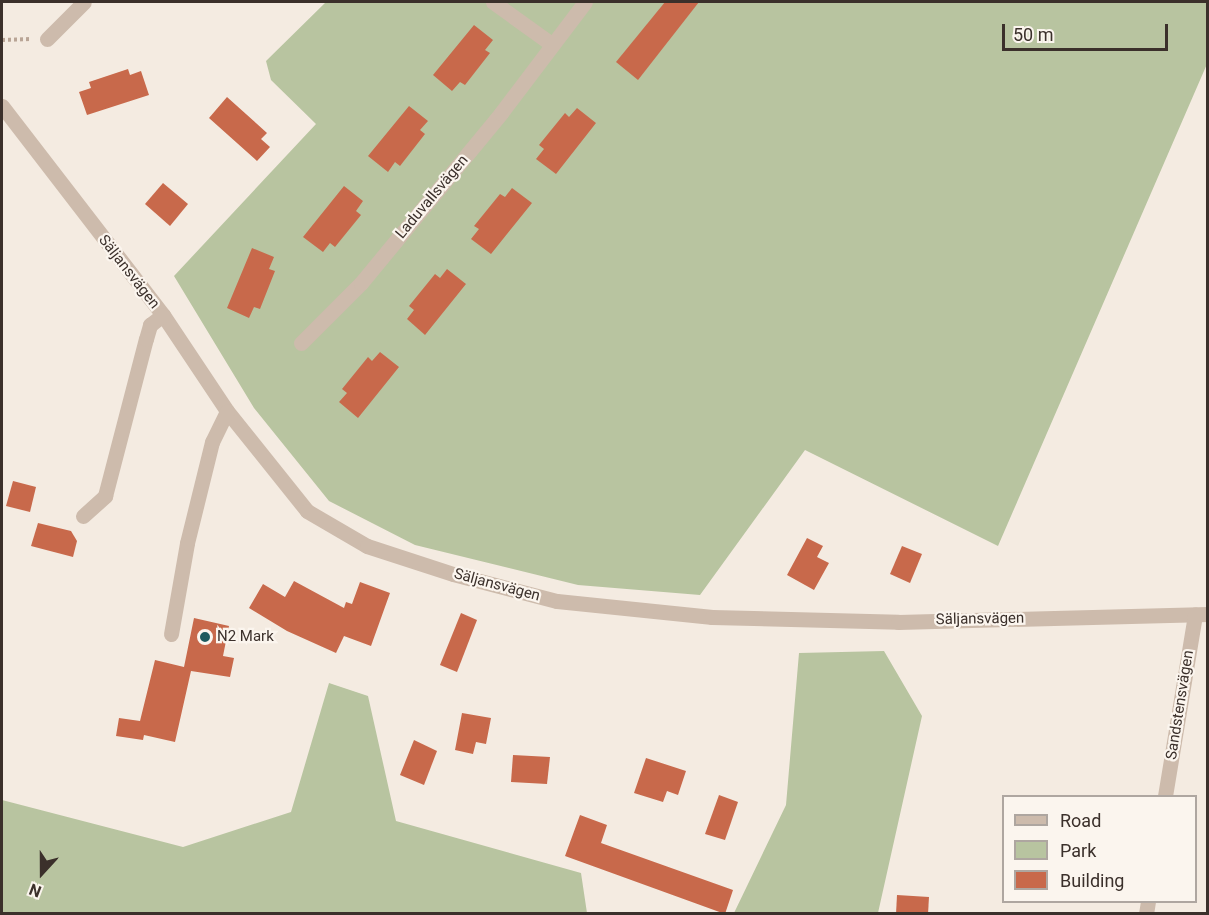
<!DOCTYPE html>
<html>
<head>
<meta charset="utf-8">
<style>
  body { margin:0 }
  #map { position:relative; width:1209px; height:915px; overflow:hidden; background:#f4ebe1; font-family:Roboto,sans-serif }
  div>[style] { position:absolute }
  .green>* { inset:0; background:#b8c4a0 }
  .building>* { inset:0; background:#c8694b }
  .path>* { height:4px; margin-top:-2px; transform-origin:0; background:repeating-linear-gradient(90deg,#b9a596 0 3px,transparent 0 6px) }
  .minor>* { height:15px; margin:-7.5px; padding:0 7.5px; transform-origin:7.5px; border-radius:7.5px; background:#cdbbac }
  .dots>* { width:16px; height:16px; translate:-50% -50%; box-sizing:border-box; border:3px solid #fbf5ee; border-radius:50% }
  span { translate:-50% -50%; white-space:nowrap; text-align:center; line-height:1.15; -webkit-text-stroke:4.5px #fbf5ee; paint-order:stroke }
  .street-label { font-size:15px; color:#3b302b }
  .poi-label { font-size:15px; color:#3b302b }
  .left { translate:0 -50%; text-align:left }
  .frame { position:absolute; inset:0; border:3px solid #3b302b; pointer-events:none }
  .legend { position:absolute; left:1002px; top:795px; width:195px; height:108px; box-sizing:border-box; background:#fbf5ee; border:2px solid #aea6a0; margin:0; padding:8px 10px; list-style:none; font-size:18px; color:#3b302b }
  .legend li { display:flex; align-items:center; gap:12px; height:30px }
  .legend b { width:30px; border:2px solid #aea6a0 }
  .north { position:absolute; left:12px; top:843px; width:60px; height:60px; -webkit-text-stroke:4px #fbf5ee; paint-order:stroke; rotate:201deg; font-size:16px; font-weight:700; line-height:24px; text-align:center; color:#3b302b }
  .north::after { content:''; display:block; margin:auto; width:21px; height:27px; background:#3b302b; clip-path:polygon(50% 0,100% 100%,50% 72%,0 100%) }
  .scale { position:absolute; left:1002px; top:24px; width:166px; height:27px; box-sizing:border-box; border:3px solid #3b302b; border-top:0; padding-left:8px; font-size:18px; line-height:21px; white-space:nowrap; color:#3b302b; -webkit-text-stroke:4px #fbf5ee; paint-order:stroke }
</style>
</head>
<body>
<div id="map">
  <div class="green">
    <i style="clip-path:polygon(326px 2px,1207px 2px,1207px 64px,998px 546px,805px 450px,700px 595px,578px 585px,415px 545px,329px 501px,254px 408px,174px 276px,316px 124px,271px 80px,266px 61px)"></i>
    <i style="clip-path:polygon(884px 651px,922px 716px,878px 913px,734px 913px,786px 805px,799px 653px)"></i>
    <i style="clip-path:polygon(329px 683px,368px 696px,396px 821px,581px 873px,587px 913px,2px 913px,2px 800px,183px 847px,291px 812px)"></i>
  </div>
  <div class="building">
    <i style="clip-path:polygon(665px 2px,699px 2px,638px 80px,616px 62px)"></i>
    <i style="clip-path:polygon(474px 25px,493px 40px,485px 50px,490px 53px,465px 85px,460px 82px,452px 91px,433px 75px)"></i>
    <i style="clip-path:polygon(128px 69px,130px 75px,141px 71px,149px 95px,87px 115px,79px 92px,91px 88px,89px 82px)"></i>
    <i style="clip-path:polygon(227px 97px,267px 133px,261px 139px,270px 147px,257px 161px,209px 118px)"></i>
    <i style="clip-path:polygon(409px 106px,428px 121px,420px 130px,425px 134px,400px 166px,395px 162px,388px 172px,368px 156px)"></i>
    <i style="clip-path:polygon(577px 108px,596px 123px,556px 174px,536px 159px,544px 149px,539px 145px,565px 113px,569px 117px)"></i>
    <i style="clip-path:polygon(163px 183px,188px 204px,170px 226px,145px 204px)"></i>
    <i style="clip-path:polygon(344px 186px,363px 201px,356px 211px,361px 215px,335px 247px,330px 243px,323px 252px,303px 237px)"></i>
    <i style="clip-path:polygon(512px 188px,532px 203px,491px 254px,471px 239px,479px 229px,474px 226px,500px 194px,505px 197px)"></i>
    <i style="clip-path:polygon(252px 248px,274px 257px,269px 269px,275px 271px,260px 309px,254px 307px,249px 318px,227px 308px)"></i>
    <i style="clip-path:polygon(447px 269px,466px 284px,425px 335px,407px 319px,414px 310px,409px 306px,435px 274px,440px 278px)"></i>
    <i style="clip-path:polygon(380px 352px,399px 367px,358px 418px,339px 402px,347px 393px,342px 389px,368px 357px,372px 361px)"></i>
    <i style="clip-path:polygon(13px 481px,36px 487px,30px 512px,6px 506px)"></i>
    <i style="clip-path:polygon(38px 523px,71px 531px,77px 541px,73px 557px,31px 546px)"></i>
    <i style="clip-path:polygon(807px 538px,823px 546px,817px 557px,829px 563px,814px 590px,787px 575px)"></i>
    <i style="clip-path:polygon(902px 546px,922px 554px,910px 583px,890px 574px)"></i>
    <i style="clip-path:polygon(294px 581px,344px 608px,346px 602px,352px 604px,360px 582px,390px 593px,371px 646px,344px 636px,336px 653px,287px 631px,249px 608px,263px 584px,285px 597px)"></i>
    <i style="clip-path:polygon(461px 613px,477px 620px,457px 672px,440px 665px)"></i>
    <i style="clip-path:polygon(194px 618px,229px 626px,223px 656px,234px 658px,230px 677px,191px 671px,175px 742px,144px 735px,143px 740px,116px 736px,119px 718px,140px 721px,155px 660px,184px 667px)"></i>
    <i style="clip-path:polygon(462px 713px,491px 718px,486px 744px,476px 742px,473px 754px,455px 750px)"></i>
    <i style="clip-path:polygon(414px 740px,437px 751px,424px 785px,400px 775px)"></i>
    <i style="clip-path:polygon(513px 755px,550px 757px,547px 784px,511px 782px)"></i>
    <i style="clip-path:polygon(646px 758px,686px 771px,678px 795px,667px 791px,663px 802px,634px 793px)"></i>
    <i style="clip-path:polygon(719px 795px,738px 802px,725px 840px,705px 834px)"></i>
    <i style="clip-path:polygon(580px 815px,607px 825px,601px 843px,733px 890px,725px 914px,565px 856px)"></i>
    <i style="clip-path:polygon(897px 895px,929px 897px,928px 914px,896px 914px)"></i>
  </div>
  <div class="path">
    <i style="left:2px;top:40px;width:29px;rotate:-2deg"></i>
  </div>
  <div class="minor">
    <i style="left:493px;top:2px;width:70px;rotate:35.7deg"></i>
    <i style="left:47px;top:39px;width:52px;rotate:-45deg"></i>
    <i style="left:2px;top:106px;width:264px;rotate:52.4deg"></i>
    <i style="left:163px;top:315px;width:115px;rotate:56.3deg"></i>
    <i style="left:227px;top:411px;width:128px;rotate:51.3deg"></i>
    <i style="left:307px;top:511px;width:69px;rotate:30.3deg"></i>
    <i style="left:367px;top:546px;width:90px;rotate:18deg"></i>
    <i style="left:453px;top:574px;width:107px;rotate:14.6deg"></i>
    <i style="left:557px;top:601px;width:156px;rotate:5.9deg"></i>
    <i style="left:712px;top:617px;width:186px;rotate:1.5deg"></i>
    <i style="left:898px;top:622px;width:310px;rotate:-1.5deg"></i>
    <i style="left:301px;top:343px;width:85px;rotate:-45deg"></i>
    <i style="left:361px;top:283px;width:220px;rotate:-50.5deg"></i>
    <i style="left:501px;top:113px;width:139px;rotate:-52.9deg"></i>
    <i style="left:83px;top:516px;width:30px;rotate:-42deg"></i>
    <i style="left:105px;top:496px;width:162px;rotate:-75.4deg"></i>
    <i style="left:146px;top:339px;width:15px;rotate:-74deg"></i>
    <i style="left:150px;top:325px;width:16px;rotate:-38deg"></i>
    <i style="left:171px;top:634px;width:92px;rotate:-80deg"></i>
    <i style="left:187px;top:543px;width:104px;rotate:-76.1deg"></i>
    <i style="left:212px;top:442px;width:34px;rotate:-64deg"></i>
    <i style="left:1165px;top:796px;width:184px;rotate:-80.6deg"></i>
    <i style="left:1146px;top:914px;width:12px;rotate:-81deg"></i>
  </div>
  <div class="dots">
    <i style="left:205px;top:637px;background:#1f5a5e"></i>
  </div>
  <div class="street-label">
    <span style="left:432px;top:197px;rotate:-50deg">Laduvallsvägen</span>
    <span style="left:129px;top:272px;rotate:52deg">Säljansvägen</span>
    <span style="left:497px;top:585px;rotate:15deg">Säljansvägen</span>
    <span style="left:980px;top:619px;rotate:-1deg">Säljansvägen</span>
    <span style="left:1180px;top:705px;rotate:-81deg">Sandstensvägen</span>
  </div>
  <div class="poi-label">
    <span class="left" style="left:217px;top:637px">N2 Mark</span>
  </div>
  <div class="frame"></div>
  <ul class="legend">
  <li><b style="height:8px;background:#cdbbac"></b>Road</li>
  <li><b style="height:16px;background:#b8c4a0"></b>Park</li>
  <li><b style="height:16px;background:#c8694b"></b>Building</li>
  </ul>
  <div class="north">N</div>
  <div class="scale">50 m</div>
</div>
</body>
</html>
